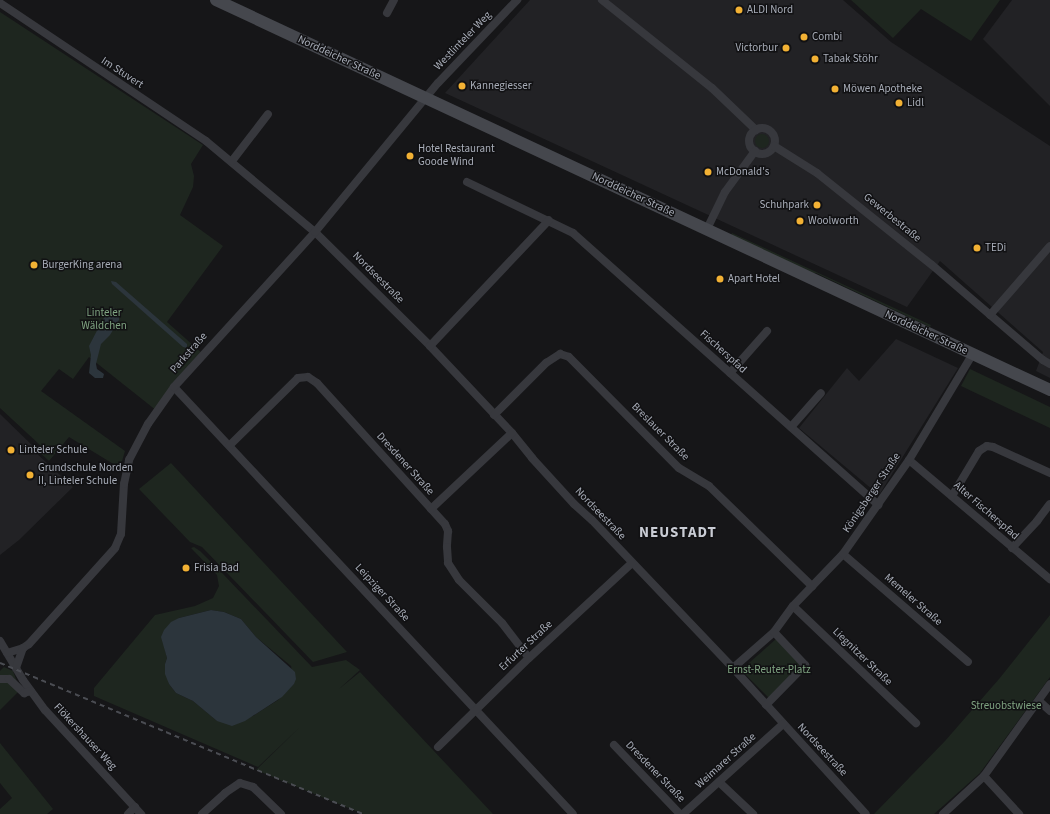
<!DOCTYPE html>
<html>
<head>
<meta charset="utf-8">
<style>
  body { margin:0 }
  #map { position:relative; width:1050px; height:814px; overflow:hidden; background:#161618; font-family:"Source Sans 3",sans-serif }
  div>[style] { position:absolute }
  .built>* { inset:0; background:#222225 }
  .green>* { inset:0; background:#1e261f }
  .round { border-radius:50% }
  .water>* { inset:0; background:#2c353c }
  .street>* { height:8px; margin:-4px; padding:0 4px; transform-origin:4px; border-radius:4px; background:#37383d }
  .street>.ring { margin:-4px; padding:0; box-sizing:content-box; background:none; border:8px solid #37383d; border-radius:50% }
  .secondary>* { height:12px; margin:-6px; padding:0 6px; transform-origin:6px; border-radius:6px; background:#45474d }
  .rail>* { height:2px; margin-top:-1px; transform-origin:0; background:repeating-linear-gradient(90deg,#4a4c52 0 5px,transparent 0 9px) }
  .dots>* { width:11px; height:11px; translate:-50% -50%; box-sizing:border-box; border:2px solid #111113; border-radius:50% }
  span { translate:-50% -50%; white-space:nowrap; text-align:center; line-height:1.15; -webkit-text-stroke:3px #111113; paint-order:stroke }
  .poi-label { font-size:11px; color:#a8adb8 }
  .left { translate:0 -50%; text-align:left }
  .right { translate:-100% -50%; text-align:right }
  .street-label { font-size:11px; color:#a8adb8 }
  .park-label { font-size:11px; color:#7fa381 }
  .district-label { font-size:15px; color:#c9ccd4; font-weight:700; letter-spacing:1px }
</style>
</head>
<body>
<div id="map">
  <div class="built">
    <i style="clip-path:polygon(530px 0,843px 0,891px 42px,1050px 146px,1050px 378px,1036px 371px,1043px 352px,940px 261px,907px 307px,445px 93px)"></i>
    <i style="clip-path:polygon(1012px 0,1050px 0,1050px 106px,983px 39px)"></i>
    <i style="clip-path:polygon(896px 339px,958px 368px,879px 495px,799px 428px,847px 368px,859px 381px)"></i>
    <i style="clip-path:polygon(0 414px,36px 449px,34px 451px,73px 487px,19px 540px,0 555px)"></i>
  </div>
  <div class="green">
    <i style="clip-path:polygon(851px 0,1000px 0,971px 41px,921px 9px,893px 38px)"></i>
    <i style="clip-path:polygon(0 12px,203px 145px,191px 164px,194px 176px,193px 187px,180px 215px,223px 246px,167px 322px,203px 354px,157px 411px,89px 357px,73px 379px,59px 369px,41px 391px,125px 451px,120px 468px,69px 437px,49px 461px,38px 451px,41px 446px,0 408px)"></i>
    <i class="round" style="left:755px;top:134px;width:14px;height:14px"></i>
    <i style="clip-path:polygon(732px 233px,745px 239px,931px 325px,930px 327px,816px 273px,811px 273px,731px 235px)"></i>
    <i style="clip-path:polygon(970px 369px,1050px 407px,1050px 428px,961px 386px)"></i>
    <i style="clip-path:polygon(171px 463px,347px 652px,313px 662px,202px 547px,190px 542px,139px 489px)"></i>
    <i style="clip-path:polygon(evenodd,194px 547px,200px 551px,224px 575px,312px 667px,346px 660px,360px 670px,339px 689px,360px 672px,493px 814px,363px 814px,256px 770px,300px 727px,258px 767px,94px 696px,94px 688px,155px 615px,195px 606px,213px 598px,219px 586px,217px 575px,191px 548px,194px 547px,211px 610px,224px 612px,241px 619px,256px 637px,291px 666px,294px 684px,278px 700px,253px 716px,217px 721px,193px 701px,176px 693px,169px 684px,165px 664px,167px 658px,165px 650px,179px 618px,211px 610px)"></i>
    <i style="clip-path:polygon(1050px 615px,1050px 677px,980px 773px,934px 814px,874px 814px,945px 741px,999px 679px)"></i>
    <i style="clip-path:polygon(776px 639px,802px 666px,769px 698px,741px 670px)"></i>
    <i style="clip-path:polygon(4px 667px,13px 671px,20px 690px,0 710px,0 671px)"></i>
    <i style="clip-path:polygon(0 743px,53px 809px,47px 814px,0 814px,0 809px,12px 798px,0 783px)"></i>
  </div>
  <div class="water">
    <i style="clip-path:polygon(111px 281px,116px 282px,187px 344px,187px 348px,183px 347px,112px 284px)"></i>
    <i style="clip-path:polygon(114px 308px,119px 314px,119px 320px,110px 335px,101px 344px,96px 364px,97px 369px,104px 374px,103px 378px,95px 378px,89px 373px,91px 355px,89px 346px,103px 319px)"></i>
    <i style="clip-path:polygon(211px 610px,224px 612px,241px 619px,256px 637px,295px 672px,296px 679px,294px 684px,282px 697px,245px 721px,232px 726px,217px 721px,193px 701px,176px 693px,169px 684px,165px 674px,165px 664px,167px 658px,161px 637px,164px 630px,171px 622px,179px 618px)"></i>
  </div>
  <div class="street">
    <i style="left:602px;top:0;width:141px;rotate:38.7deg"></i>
    <i style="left:712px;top:88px;width:61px;rotate:43.7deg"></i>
    <i style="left:0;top:3px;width:248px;rotate:33.8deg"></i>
    <i style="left:206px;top:141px;width:142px;rotate:39.9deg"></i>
    <i style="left:315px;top:232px;width:162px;rotate:44.7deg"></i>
    <i style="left:430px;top:346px;width:120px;rotate:46.7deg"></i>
    <i style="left:512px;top:433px;width:32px;rotate:51deg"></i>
    <i style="left:532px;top:458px;width:62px;rotate:47.6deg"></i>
    <i style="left:574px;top:504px;width:24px;rotate:42deg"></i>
    <i style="left:592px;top:520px;width:204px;rotate:46.4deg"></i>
    <i style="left:733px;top:668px;width:197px;rotate:47.7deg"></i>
    <i style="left:387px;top:13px;width:15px;rotate:-62deg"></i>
    <i class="ring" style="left:749px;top:128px;width:18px;height:18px"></i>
    <i style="left:774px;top:146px;width:51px;rotate:32.1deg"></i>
    <i style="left:817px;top:173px;width:147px;rotate:38.7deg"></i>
    <i style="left:932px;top:265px;width:146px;rotate:40.6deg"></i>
    <i style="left:1043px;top:360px;width:8px;rotate:30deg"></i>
    <i style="left:232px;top:161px;width:59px;rotate:-52.5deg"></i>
    <i style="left:467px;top:182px;width:118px;rotate:25.7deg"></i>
    <i style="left:573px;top:233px;width:409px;rotate:41.7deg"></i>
    <i style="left:707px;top:229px;width:41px;rotate:-64.1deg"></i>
    <i style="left:725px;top:192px;width:51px;rotate:-53.8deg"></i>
    <i style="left:990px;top:315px;width:91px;rotate:-49deg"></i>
    <i style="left:430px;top:346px;width:173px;rotate:-46.6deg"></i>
    <i style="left:730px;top:373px;width:56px;rotate:-48.6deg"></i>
    <i style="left:174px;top:387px;width:584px;rotate:46.94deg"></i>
    <i style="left:494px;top:415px;width:74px;rotate:-45deg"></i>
    <i style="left:546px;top:363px;width:17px;rotate:-33deg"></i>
    <i style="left:560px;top:354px;width:9px;rotate:18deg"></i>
    <i style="left:569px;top:357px;width:156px;rotate:45.3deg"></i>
    <i style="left:679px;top:468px;width:35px;rotate:31deg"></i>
    <i style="left:709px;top:486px;width:144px;rotate:44.2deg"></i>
    <i style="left:791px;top:427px;width:45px;rotate:-48.6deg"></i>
    <i style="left:230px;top:445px;width:95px;rotate:-44.6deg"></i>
    <i style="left:298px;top:378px;width:10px;rotate:-6deg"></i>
    <i style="left:308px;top:377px;width:11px;rotate:34deg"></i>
    <i style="left:317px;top:383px;width:190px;rotate:47.8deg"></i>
    <i style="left:445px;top:524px;width:8px;rotate:67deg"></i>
    <i style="left:448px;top:531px;width:16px;rotate:94deg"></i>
    <i style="left:447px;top:547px;width:16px;rotate:86deg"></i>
    <i style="left:448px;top:563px;width:20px;rotate:57deg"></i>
    <i style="left:459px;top:580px;width:61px;rotate:45deg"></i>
    <i style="left:502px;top:623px;width:44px;rotate:52.4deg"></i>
    <i style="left:909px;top:460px;width:185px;rotate:40.2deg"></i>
    <i style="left:952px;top:496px;width:52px;rotate:-59deg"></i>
    <i style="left:979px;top:451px;width:9px;rotate:-32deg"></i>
    <i style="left:987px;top:446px;width:6px;rotate:9deg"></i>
    <i style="left:993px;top:447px;width:63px;rotate:24.5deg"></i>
    <i style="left:431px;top:509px;width:111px;rotate:-43.2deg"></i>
    <i style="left:1012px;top:548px;width:37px;rotate:-47deg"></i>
    <i style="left:1037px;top:521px;width:21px;rotate:-53deg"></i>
    <i style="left:843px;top:554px;width:165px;rotate:40.8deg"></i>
    <i style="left:793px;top:606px;width:170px;rotate:43.6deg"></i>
    <i style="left:0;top:641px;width:45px;rotate:59.5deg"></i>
    <i style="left:23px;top:680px;width:37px;rotate:54deg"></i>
    <i style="left:45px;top:710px;width:142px;rotate:47.3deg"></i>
    <i style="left:7px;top:653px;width:17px;rotate:-17deg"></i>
    <i style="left:23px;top:648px;width:7px;rotate:-34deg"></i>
    <i style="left:29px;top:644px;width:129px;rotate:-48.1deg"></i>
    <i style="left:115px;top:548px;width:15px;rotate:-67deg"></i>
    <i style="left:121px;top:534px;width:50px;rotate:-86.6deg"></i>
    <i style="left:124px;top:484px;width:25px;rotate:-78deg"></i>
    <i style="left:129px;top:460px;width:41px;rotate:-62.2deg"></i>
    <i style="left:148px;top:424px;width:45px;rotate:-54.9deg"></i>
    <i style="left:174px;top:387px;width:210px;rotate:-47.7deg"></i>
    <i style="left:315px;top:232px;width:193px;rotate:-50.5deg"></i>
    <i style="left:438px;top:83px;width:115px;rotate:-46.4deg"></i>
    <i style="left:16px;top:668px;width:21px;rotate:-71deg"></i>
    <i style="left:733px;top:668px;width:55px;rotate:-41.3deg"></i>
    <i style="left:774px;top:632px;width:32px;rotate:-54deg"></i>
    <i style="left:793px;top:606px;width:72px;rotate:-46.1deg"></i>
    <i style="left:843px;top:554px;width:115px;rotate:-54.9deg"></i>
    <i style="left:909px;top:460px;width:122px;rotate:-59deg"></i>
    <i style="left:0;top:679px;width:9px"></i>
    <i style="left:9px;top:679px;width:21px;rotate:43deg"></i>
    <i style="left:24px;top:693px;width:7px;rotate:-16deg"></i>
    <i style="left:1039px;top:701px;width:15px;rotate:42deg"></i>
    <i style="left:766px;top:705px;width:56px;rotate:-45.7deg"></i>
    <i style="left:805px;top:665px;width:45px;rotate:-133.2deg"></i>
    <i style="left:614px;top:745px;width:95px;rotate:46.3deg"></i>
    <i style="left:438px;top:747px;width:127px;rotate:-44.4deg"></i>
    <i style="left:529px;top:658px;width:140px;rotate:-42.7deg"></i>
    <i style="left:984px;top:776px;width:52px;rotate:47.4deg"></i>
    <i style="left:719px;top:782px;width:47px;rotate:43.3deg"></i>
    <i style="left:128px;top:814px;width:10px;rotate:-45deg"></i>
    <i style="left:202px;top:814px;width:31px;rotate:-42deg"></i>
    <i style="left:225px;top:793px;width:18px;rotate:-34deg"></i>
    <i style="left:240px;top:783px;width:14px;rotate:17deg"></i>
    <i style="left:253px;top:787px;width:39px;rotate:44deg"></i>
    <i style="left:683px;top:814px;width:135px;rotate:-42deg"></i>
    <i style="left:943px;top:814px;width:56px;rotate:-42.8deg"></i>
    <i style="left:984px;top:776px;width:113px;rotate:-54.3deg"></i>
  </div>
  <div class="secondary">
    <i style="left:216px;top:0;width:921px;rotate:25.06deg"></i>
  </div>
  <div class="rail">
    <i style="left:0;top:663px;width:393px;rotate:22.6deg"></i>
  </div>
  <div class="dots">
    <i style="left:739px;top:10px;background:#f2b134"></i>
    <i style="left:804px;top:37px;background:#f2b134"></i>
    <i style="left:786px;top:48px;background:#f2b134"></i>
    <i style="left:815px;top:59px;background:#f2b134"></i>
    <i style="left:462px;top:86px;background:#f2b134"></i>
    <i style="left:835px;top:89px;background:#f2b134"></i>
    <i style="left:899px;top:103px;background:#f2b134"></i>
    <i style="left:410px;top:156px;background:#f2b134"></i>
    <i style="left:708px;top:172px;background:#f2b134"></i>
    <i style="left:817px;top:205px;background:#f2b134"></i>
    <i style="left:800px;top:221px;background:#f2b134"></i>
    <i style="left:977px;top:248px;background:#f2b134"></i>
    <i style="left:34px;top:265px;background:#f2b134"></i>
    <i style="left:720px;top:279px;background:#f2b134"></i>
    <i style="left:11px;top:450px;background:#f2b134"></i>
    <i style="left:30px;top:475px;background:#f2b134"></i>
    <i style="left:186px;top:568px;background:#f2b134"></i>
  </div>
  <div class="poi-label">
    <span class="left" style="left:747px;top:10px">ALDI Nord</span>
    <span class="left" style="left:812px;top:37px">Combi</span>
    <span class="right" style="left:778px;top:48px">Victorbur</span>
    <span class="left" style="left:823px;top:59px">Tabak Stöhr</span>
    <span class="left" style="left:470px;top:86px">Kannegiesser</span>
    <span class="left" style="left:843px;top:89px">Möwen Apotheke</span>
    <span class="left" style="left:907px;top:103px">Lidl</span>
    <span class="left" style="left:418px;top:156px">Hotel Restaurant<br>Goode Wind</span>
    <span class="left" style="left:716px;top:172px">McDonald's</span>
    <span class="right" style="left:809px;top:205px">Schuhpark</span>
    <span class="left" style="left:808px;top:221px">Woolworth</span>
    <span class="left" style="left:985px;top:248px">TEDi</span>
    <span class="left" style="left:42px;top:265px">BurgerKing arena</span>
    <span class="left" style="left:728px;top:279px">Apart Hotel</span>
    <span class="left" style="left:19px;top:450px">Linteler Schule</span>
    <span class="left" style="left:38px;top:475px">Grundschule Norden<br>II, Linteler Schule</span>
    <span class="left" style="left:194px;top:568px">Frisia Bad</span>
  </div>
  <div class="street-label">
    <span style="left:463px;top:41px;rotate:-46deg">Westlinteler Weg</span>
    <span style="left:339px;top:58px;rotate:25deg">Norddeicher Straße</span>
    <span style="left:122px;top:73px;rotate:33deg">Im Stuvert</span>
    <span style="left:633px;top:195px;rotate:25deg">Norddeicher Straße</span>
    <span style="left:892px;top:218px;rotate:39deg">Gewerbestraße</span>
    <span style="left:378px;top:278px;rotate:45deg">Nordseestraße</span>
    <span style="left:926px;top:333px;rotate:25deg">Norddeicher Straße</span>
    <span style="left:723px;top:352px;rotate:42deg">Fischerspfad</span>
    <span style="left:189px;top:353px;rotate:-49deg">Parkstraße</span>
    <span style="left:660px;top:432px;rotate:45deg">Breslauer Straße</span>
    <span style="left:405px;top:464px;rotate:48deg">Dresdener Straße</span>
    <span style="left:872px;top:493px;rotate:-56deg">Königsberger Straße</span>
    <span style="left:986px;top:511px;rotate:41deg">Alter Fischerspfad</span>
    <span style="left:600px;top:514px;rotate:46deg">Nordseestraße</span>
    <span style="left:382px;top:593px;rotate:47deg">Leipziger Straße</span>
    <span style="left:913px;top:600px;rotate:41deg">Memeler Straße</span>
    <span style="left:526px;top:646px;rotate:-43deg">Erfurter Straße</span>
    <span style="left:862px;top:657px;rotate:44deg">Liegnitzer Straße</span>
    <span style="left:85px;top:737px;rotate:47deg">Flökershauser Weg</span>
    <span style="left:822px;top:750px;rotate:47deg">Nordseestraße</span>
    <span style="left:726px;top:761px;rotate:-42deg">Weimarer Straße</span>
    <span style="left:655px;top:772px;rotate:46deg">Dresdener Straße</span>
  </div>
  <div class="park-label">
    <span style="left:104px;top:320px">Linteler<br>Wäldchen</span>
    <span style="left:769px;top:670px">Ernst-Reuter-Platz</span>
    <span style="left:1006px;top:706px">Streuobstwiese</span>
  </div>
  <div class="district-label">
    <span style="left:678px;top:533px">NEUSTADT</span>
  </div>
</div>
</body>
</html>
